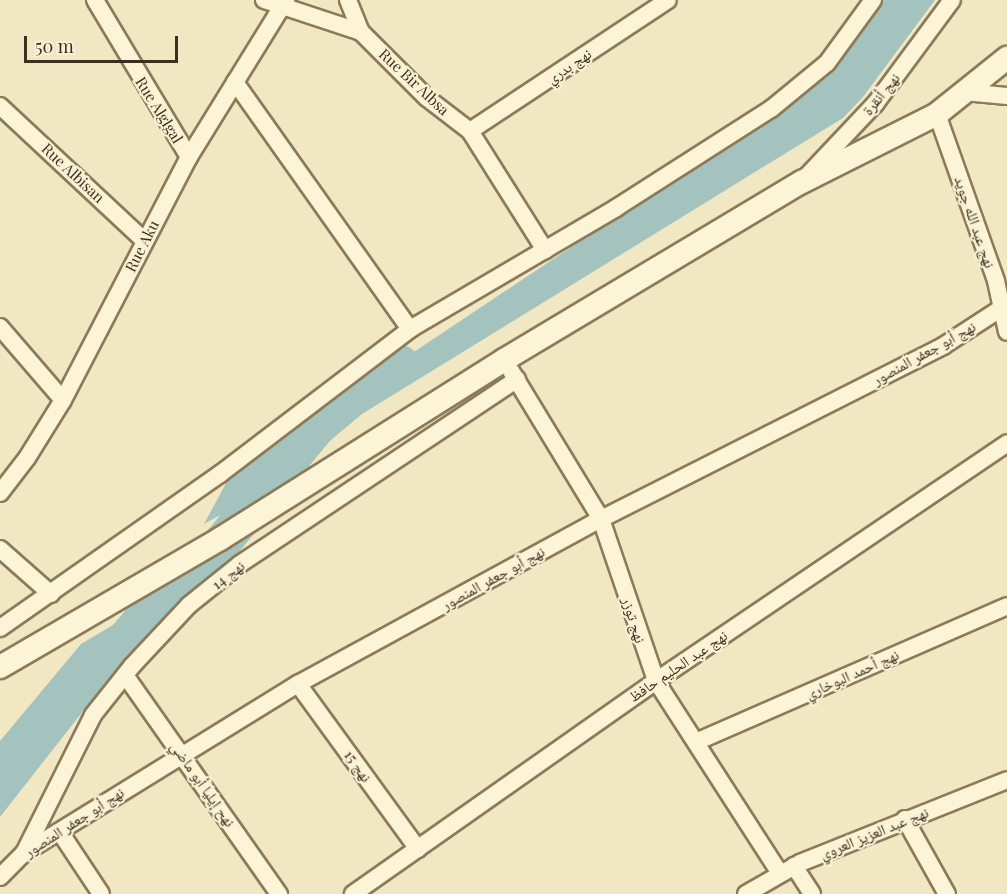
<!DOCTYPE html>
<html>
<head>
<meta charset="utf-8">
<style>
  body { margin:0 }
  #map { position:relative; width:1007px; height:894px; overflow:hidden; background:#f1e8c3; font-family:"Playfair Display","Noto Naskh Arabic",serif }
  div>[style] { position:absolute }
  .water>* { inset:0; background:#a5c3be }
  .river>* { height:38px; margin:-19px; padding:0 19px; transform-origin:19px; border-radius:19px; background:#a5c3be }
  .roads { filter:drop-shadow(2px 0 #8c7a59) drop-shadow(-2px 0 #8c7a59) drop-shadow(0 2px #8c7a59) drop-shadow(0 -2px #8c7a59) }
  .minor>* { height:16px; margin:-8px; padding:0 8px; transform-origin:8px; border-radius:8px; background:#fbf4d7 }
  .secondary>* { height:22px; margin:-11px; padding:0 11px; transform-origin:11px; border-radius:11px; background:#fbf4d7 }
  span { translate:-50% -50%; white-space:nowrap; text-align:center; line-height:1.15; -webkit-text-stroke:4.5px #f8f1d3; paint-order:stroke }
  .street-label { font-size:15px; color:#3b2f1e }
  .scale { position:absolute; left:24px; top:36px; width:154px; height:27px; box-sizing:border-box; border:3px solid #3b2f1e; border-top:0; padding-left:8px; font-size:18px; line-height:21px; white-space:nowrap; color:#3b2f1e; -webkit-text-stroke:4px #f8f1d3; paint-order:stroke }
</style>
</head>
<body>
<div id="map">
  <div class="water">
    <i style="clip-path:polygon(878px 0,935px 0,863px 97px,843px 118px,362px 414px,282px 481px,204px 524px,231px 474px,796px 97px)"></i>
    <i style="clip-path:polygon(245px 543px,113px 673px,0 817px,0 741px,81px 644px,113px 625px,130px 605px)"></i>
  </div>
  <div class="river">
    <i style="left:151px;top:607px;width:96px;rotate:-42deg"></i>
    <i style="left:222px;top:543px;width:181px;rotate:-50.8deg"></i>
    <i style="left:336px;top:403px;width:75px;rotate:-31.4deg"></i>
  </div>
  <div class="roads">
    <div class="minor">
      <i style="left:95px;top:0;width:183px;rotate:59.1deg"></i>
      <i style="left:264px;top:0;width:102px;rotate:18.3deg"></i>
      <i style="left:348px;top:0;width:35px;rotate:68deg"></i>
      <i style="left:361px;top:32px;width:93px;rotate:45deg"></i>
      <i style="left:427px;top:98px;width:54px;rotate:37.5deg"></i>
      <i style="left:470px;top:131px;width:141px;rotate:57.8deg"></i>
      <i style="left:235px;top:82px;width:303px;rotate:54.7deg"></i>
      <i style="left:964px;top:92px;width:43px;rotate:5.3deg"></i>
      <i style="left:0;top:106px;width:198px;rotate:43deg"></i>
      <i style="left:937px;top:114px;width:177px;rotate:70.5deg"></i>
      <i style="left:996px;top:281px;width:52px;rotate:77.8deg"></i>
      <i style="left:470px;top:131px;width:237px;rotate:-33.5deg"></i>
      <i style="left:808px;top:175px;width:98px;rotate:-46.7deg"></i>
      <i style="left:875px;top:104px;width:129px;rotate:-53.5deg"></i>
      <i style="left:0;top:327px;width:96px;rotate:49.2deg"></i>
      <i style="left:511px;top:371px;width:173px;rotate:58.7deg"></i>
      <i style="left:601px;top:519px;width:171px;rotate:71.2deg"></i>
      <i style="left:656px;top:681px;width:227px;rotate:57.2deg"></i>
      <i style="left:0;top:493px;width:44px;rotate:-52.4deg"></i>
      <i style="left:27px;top:458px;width:68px;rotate:-58.2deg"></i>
      <i style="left:63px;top:400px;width:274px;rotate:-62.6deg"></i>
      <i style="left:189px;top:157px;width:185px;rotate:-58.3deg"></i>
      <i style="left:0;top:549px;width:68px;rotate:41.4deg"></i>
      <i style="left:0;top:628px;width:269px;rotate:-35deg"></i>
      <i style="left:220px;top:474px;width:239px;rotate:-37.3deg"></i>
      <i style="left:410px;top:329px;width:239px;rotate:-30.4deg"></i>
      <i style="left:616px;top:208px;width:184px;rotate:-32.6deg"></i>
      <i style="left:771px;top:109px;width:72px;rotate:-39.4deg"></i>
      <i style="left:827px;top:63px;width:78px;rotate:-53.9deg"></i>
      <i style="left:125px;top:675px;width:268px;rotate:54.9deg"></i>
      <i style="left:298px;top:684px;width:204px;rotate:54deg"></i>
      <i style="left:696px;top:742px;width:339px;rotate:-23.6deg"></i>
      <i style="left:905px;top:819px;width:86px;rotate:60.8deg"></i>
      <i style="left:60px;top:832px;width:74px;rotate:56.5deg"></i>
      <i style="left:24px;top:853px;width:154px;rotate:-63.4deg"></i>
      <i style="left:93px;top:715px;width:63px;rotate:-51.5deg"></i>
      <i style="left:132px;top:666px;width:83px;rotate:-46.9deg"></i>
      <i style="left:189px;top:605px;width:65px;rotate:-38.8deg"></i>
      <i style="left:240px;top:564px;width:333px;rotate:-33.7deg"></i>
      <i style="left:794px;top:866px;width:33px;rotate:57deg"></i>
      <i style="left:0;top:877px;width:34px;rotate:-45deg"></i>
      <i style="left:24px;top:853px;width:322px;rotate:-31.7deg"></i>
      <i style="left:298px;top:684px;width:345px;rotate:-28.6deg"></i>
      <i style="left:601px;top:519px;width:383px;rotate:-26.8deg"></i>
      <i style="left:943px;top:346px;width:72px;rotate:-33deg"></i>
      <i style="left:353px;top:894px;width:370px;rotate:-35.1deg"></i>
      <i style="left:656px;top:681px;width:424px;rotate:-34.1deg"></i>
      <i style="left:746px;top:894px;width:62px;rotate:-29.9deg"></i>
      <i style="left:800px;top:863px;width:223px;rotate:-21.8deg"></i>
    </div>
    <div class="secondary">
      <i style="left:0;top:667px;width:255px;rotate:-30.2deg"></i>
      <i style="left:220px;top:539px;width:336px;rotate:-32.2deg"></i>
      <i style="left:504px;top:360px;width:347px;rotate:-30.9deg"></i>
      <i style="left:802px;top:182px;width:151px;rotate:-26.7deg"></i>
      <i style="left:937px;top:114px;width:90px;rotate:-38.7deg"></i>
    </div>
  </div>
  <div class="street-label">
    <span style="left:569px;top:66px;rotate:-34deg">نهج بدري</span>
    <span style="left:414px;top:82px;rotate:43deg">Rue Bir Albsa</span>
    <span style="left:881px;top:94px;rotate:-51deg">نهج أنقرة</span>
    <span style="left:159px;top:110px;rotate:58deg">Rue Alglgal</span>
    <span style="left:73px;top:173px;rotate:43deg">Rue Albisan</span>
    <span style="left:975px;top:222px;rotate:71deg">نهج عبد الله جويد</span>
    <span style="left:142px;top:246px;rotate:-63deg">Rue Aku</span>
    <span style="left:924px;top:353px;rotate:-29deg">نهج أبو جعفر المنصور</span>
    <span style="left:228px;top:575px;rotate:-38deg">نهج 14</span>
    <span style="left:493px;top:578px;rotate:-29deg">نهج أبو جعفر المنصور</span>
    <span style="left:634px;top:620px;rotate:73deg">نهج توزر</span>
    <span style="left:678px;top:666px;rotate:-34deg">نهج عبد الحليم حافظ</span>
    <span style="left:852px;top:674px;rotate:-24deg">نهج أحمد البوخاري</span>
    <span style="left:358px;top:766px;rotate:54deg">نهج 15</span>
    <span style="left:203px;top:784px;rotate:55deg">نهح إيليا أبو ماضي</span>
    <span style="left:74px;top:822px;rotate:-33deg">نهج أبو جعفر المنصور</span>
    <span style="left:874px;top:833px;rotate:-22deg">نهج عبد العزيز العروي</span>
  </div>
  <div class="scale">50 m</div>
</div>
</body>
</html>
